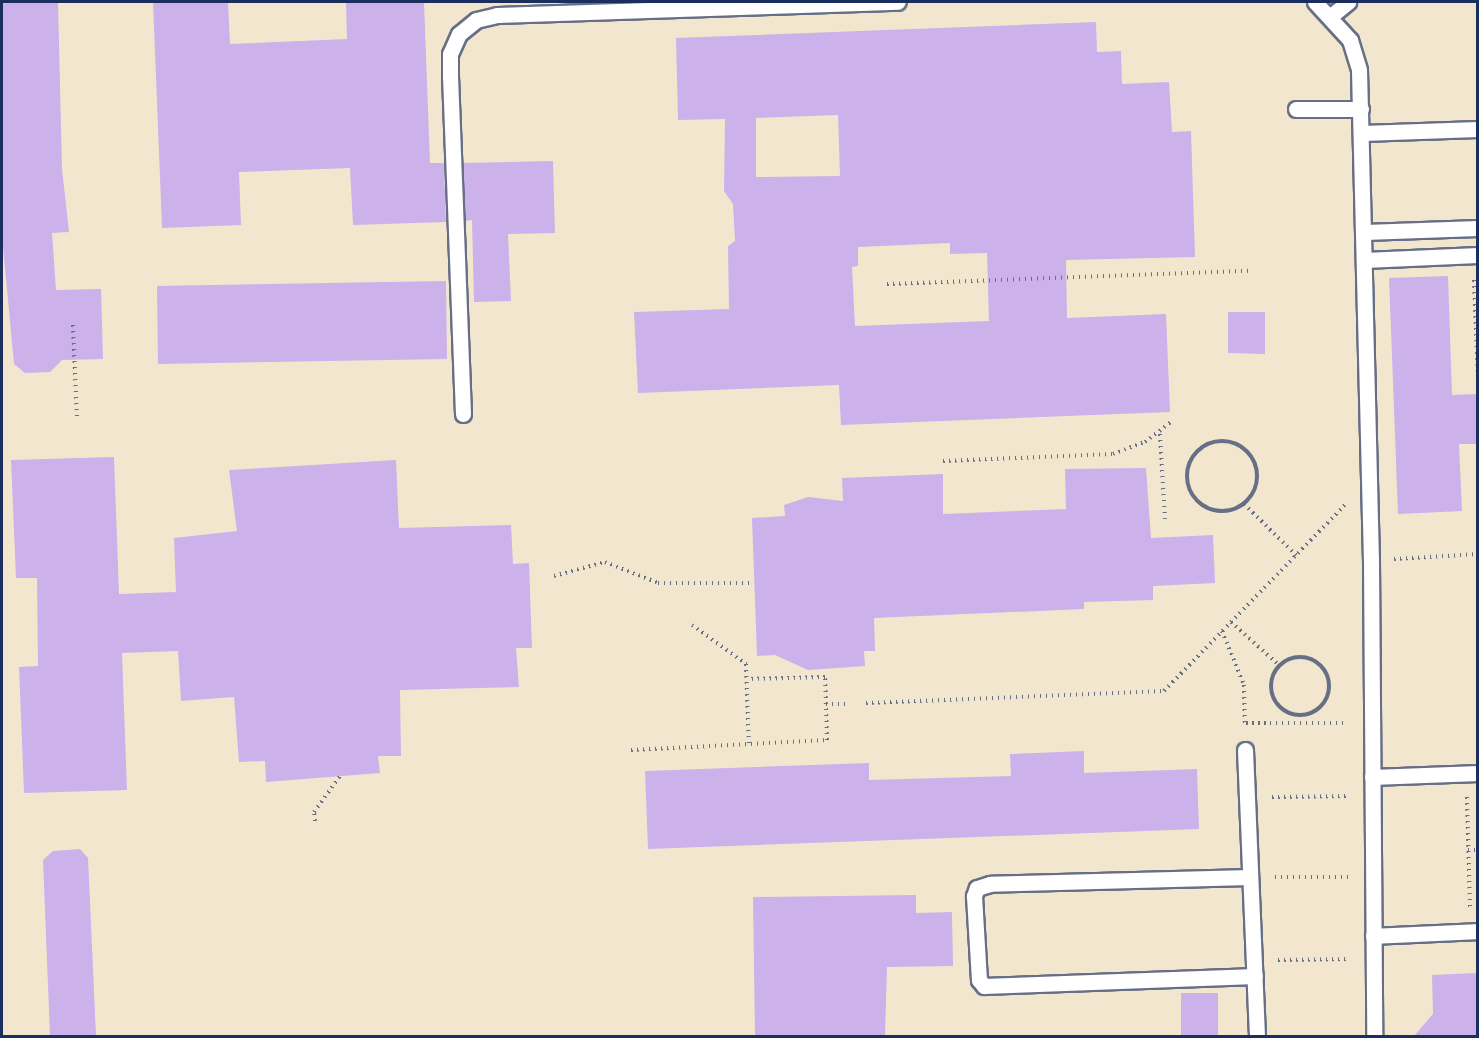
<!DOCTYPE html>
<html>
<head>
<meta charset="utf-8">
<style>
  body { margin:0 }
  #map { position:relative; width:1479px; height:1038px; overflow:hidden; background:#f2e7ce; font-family:Pangolin,sans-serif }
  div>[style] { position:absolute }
  .building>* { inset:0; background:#ccb1eb }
  .path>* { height:4px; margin-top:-2px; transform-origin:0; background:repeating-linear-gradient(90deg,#666f85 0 1.5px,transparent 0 6px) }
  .path>.ring { margin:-2px; padding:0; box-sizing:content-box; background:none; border:4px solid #666f85; border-radius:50% }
  .roads { filter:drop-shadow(2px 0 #666f85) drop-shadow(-2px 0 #666f85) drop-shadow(0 2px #666f85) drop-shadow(0 -2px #666f85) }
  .lane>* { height:15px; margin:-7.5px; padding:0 7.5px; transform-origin:7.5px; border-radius:7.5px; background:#fff }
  span { translate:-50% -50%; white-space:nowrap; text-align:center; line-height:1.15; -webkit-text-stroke:6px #fdfcf7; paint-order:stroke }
  .frame { position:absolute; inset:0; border:3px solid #1b2f5e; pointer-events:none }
</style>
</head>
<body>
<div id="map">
  <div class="building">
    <i style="clip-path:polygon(2px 2px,58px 2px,62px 169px,69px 232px,52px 233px,56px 290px,101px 289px,103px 359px,62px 360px,50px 372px,25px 373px,14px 364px,2px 236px)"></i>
    <i style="clip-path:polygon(153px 2px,228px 2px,230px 44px,347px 39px,346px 2px,424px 2px,430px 163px,444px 163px,446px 222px,353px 225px,350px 168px,239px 172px,241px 225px,162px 228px)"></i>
    <i style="clip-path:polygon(evenodd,1096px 22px,1097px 52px,1121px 51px,1122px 84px,1169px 82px,1172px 132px,1191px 131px,1195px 257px,1066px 260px,1067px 318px,1166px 314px,1170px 412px,841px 425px,839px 385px,638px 393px,634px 312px,729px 309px,728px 246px,735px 241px,733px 204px,724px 191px,725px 119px,678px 120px,676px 38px,1096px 22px,838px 115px,840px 176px,756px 177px,756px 118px,838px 115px,1096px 22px,950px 243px,950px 254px,987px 253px,989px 321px,855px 326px,852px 267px,858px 266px,858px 247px,950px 243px)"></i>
    <i style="clip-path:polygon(553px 161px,555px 233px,508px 234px,511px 301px,474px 302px,472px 220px,465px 221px,463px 163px)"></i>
    <i style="clip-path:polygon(1448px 276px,1452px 395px,1478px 394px,1478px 444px,1459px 444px,1462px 511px,1398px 514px,1389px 278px)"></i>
    <i style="clip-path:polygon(446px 281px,447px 359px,158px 364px,157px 286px)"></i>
    <i style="clip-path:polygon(1228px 312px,1265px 312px,1265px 354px,1228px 353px)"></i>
    <i style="clip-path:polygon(114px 457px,119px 594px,176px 592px,174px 538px,237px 531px,229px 470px,396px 460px,399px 528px,511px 525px,513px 564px,529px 563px,532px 648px,516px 648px,519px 687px,400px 690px,401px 756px,378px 756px,380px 773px,266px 782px,265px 761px,239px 762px,234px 697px,181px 701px,178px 651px,122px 653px,127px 790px,24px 793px,19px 667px,38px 666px,37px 578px,16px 578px,11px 460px)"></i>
    <i style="clip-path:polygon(1146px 468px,1151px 538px,1213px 535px,1215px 583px,1153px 586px,1153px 600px,1084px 602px,1084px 609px,874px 618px,875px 651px,864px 651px,865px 666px,808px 670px,775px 655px,757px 656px,752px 518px,785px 516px,784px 505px,808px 497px,843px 501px,842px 478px,943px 474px,943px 514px,1066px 509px,1065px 469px)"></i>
    <i style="clip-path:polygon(1084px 751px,1084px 773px,1197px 769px,1199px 829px,648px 849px,645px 771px,869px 763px,869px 780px,1011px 776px,1010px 754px)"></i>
    <i style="clip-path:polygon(80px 849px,88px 858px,96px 1036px,50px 1036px,43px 860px,53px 851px)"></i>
    <i style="clip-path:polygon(916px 895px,916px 913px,952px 912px,953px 966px,887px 967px,885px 1036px,755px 1036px,753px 897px)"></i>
    <i style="clip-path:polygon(1478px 973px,1478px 1036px,1414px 1036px,1433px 1014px,1432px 975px)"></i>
    <i style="clip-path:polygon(1181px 993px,1218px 993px,1218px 1036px,1181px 1036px)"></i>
  </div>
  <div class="path">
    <i style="left:1474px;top:280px;width:95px;rotate:87.6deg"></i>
    <i style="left:887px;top:284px;width:363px;rotate:-2.1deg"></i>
    <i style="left:73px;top:325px;width:92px;rotate:87.5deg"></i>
    <i style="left:1160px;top:434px;width:85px;rotate:86.6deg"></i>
    <i class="ring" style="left:1187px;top:441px;width:66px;height:66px"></i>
    <i style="left:943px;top:461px;width:170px;rotate:-2.4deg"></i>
    <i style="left:1113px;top:454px;width:34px;rotate:-21deg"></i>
    <i style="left:1145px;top:442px;width:34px;rotate:-38deg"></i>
    <i style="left:1244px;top:504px;width:73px;rotate:44.4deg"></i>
    <i style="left:1394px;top:559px;width:84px;rotate:-3.4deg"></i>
    <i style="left:554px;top:576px;width:53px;rotate:-15.4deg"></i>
    <i style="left:605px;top:562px;width:57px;rotate:21.6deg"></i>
    <i style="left:658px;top:583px;width:96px"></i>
    <i style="left:1231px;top:622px;width:64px;rotate:41.9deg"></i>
    <i style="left:2px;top:623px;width:1px"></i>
    <i style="left:692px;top:625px;width:67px;rotate:35.8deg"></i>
    <i style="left:746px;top:664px;width:80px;rotate:87.9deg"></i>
    <i style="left:1222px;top:631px;width:58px;rotate:67.8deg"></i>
    <i style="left:1244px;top:685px;width:40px;rotate:88.6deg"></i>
    <i class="ring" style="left:1271px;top:657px;width:54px;height:54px"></i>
    <i style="left:866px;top:703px;width:298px;rotate:-2.3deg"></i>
    <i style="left:1164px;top:691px;width:261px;rotate:-45.8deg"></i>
    <i style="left:826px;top:704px;width:19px"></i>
    <i style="left:1246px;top:723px;width:101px"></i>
    <i style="left:631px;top:750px;width:196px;rotate:-2.9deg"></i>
    <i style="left:827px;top:740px;width:63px;rotate:-91.8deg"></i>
    <i style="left:825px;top:677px;width:78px;rotate:178.5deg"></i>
    <i style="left:1272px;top:797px;width:76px;rotate:-0.8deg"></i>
    <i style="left:1467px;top:797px;width:110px;rotate:88.4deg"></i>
    <i style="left:315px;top:821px;width:9px;rotate:-96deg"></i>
    <i style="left:314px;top:812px;width:44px;rotate:-54.2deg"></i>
    <i style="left:1468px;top:850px;width:10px"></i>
    <i style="left:1275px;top:877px;width:73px"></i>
    <i style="left:1278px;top:960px;width:71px;rotate:-0.8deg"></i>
  </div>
  <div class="roads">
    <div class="lane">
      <i style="left:1315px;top:2px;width:52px;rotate:47.4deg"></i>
      <i style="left:1350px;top:40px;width:31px;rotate:73deg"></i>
      <i style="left:1359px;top:70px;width:491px;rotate:88.6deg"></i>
      <i style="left:1371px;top:561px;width:475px;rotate:89.6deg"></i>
      <i style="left:1332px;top:15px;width:21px;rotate:-39deg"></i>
      <i style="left:1296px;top:109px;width:65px"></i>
      <i style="left:1362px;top:133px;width:116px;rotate:-2deg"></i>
      <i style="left:1364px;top:232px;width:114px;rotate:-2deg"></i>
      <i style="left:1364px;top:260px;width:114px;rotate:-2.5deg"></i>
      <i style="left:463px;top:414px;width:337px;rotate:-92.2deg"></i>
      <i style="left:450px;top:77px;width:23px;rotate:-90deg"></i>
      <i style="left:450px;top:54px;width:22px;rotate:-66deg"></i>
      <i style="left:459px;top:34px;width:22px;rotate:-39deg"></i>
      <i style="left:476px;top:20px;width:22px;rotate:-13deg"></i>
      <i style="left:497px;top:15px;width:401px;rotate:-1.9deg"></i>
      <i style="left:1245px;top:750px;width:286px;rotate:87.6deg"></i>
      <i style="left:1372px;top:777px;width:106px;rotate:-2.2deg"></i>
      <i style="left:1250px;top:877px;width:260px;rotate:178.5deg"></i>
      <i style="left:990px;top:884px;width:14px;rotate:163deg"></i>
      <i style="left:977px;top:888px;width:9px;rotate:111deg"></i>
      <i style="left:974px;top:896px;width:84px;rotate:86.6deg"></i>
      <i style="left:979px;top:980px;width:8px;rotate:50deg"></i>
      <i style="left:984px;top:986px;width:271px;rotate:-2.1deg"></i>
      <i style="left:1373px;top:936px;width:105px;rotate:-2.7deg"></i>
    </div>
  </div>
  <div class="frame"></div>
</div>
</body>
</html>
